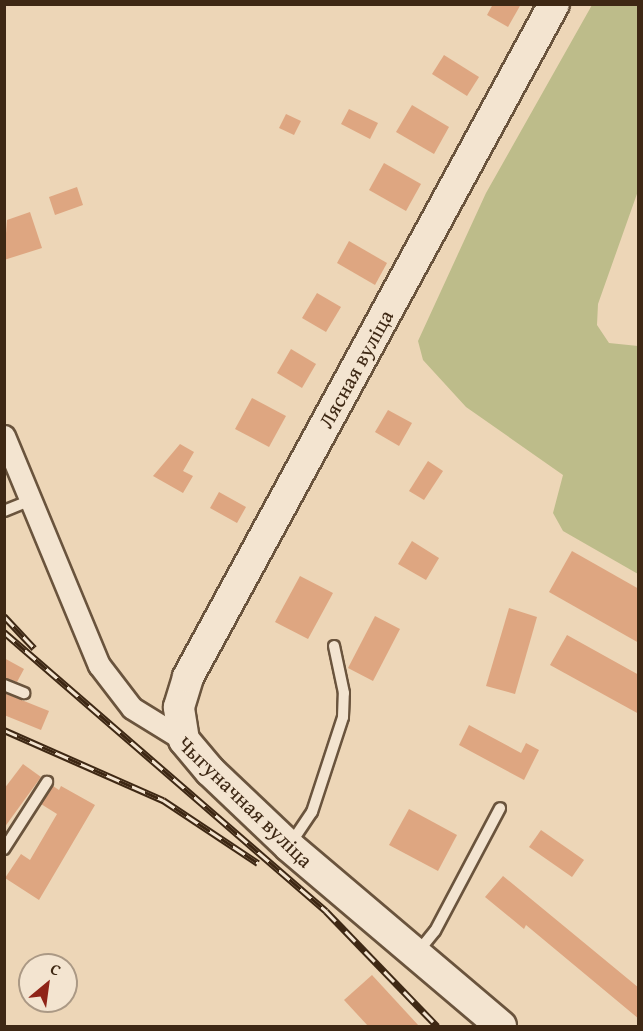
<!DOCTYPE html>
<html>
<head>
<meta charset="utf-8">
<style>
  body { margin:0 }
  #map { position:relative; width:643px; height:1031px; overflow:hidden; background:#edd6b7; font-family:"Gentium Book Plus",serif }
  div>[style] { position:absolute }
  .green>* { inset:0; background:#bdbc8a }
  .building>* { inset:0; background:#dea681 }
  .roads { filter:drop-shadow(2px 0 #6a543d) drop-shadow(-2px 0 #6a543d) drop-shadow(0 2px #6a543d) drop-shadow(0 -2px #6a543d) }
  .service>* { height:10px; margin:-5px; padding:0 5px; transform-origin:5px; border-radius:5px; background:#f3e4d0 }
  .minor>* { height:21px; margin:-10.5px; padding:0 10.5px; transform-origin:10.5px; border-radius:10.5px; background:#f3e4d0 }
  .secondary>* { height:30px; margin:-15px; padding:0 15px; transform-origin:15px; border-radius:15px; background:#f3e4d0 }
  .rail>* { height:7px; margin-top:-3.5px; transform-origin:0; background:repeating-linear-gradient(90deg,#f3e4d0 0 14px,#3e2814 0 28px); box-sizing:border-box; border-block:2px solid #3e2814 }
  span { translate:-50% -50%; white-space:nowrap; text-align:center; line-height:1.15; -webkit-text-stroke:4.5px #f3e4d0; paint-order:stroke }
  .street-label { font-size:21px; color:#3e2814 }
  .frame { position:absolute; inset:0; border:6px solid #3e2814; pointer-events:none }
  .north { position:absolute; left:18px; top:953px; width:60px; height:60px; box-sizing:border-box; background:#f3e4d0; border:2px solid #ab9985; border-radius:50%; rotate:29deg; font-size:16px; font-weight:700; line-height:24px; text-align:center; color:#3e2814 }
  .north::after { content:''; display:block; margin:auto; width:21px; height:27px; background:#8f2418; clip-path:polygon(50% 0,100% 100%,50% 72%,0 100%) }
</style>
</head>
<body>
<div id="map">
  <div class="green">
    <i style="clip-path:polygon(592px 5px,638px 5px,638px 191px,598px 304px,597px 325px,609px 343px,638px 346px,638px 574px,563px 531px,553px 513px,563px 475px,466px 407px,423px 360px,418px 341px,486px 193px)"></i>
  </div>
  <div class="building">
    <i style="clip-path:polygon(493px 4px,521px 4px,508px 27px,487px 15px)"></i>
    <i style="clip-path:polygon(444px 55px,479px 77px,467px 96px,432px 74px)"></i>
    <i style="clip-path:polygon(412px 105px,449px 127px,434px 154px,396px 132px)"></i>
    <i style="clip-path:polygon(349px 109px,378px 123px,370px 139px,341px 124px)"></i>
    <i style="clip-path:polygon(286px 114px,301px 121px,294px 135px,279px 128px)"></i>
    <i style="clip-path:polygon(384px 163px,421px 184px,406px 211px,369px 190px)"></i>
    <i style="clip-path:polygon(77px 187px,83px 205px,55px 215px,49px 197px)"></i>
    <i style="clip-path:polygon(30px 212px,42px 248px,4px 260px,7px 220px)"></i>
    <i style="clip-path:polygon(349px 241px,387px 263px,375px 285px,337px 263px)"></i>
    <i style="clip-path:polygon(317px 293px,341px 307px,326px 332px,302px 318px)"></i>
    <i style="clip-path:polygon(291px 349px,316px 364px,302px 388px,277px 373px)"></i>
    <i style="clip-path:polygon(252px 398px,286px 416px,269px 447px,235px 429px)"></i>
    <i style="clip-path:polygon(388px 410px,412px 423px,399px 446px,375px 432px)"></i>
    <i style="clip-path:polygon(180px 444px,194px 452px,183px 471px,193px 476px,183px 493px,153px 476px)"></i>
    <i style="clip-path:polygon(428px 461px,443px 471px,424px 500px,409px 491px)"></i>
    <i style="clip-path:polygon(219px 492px,246px 507px,237px 523px,210px 508px)"></i>
    <i style="clip-path:polygon(412px 541px,439px 558px,426px 580px,398px 564px)"></i>
    <i style="clip-path:polygon(572px 551px,639px 589px,639px 643px,549px 592px)"></i>
    <i style="clip-path:polygon(300px 576px,333px 593px,308px 639px,275px 622px)"></i>
    <i style="clip-path:polygon(509px 608px,537px 617px,515px 694px,486px 686px)"></i>
    <i style="clip-path:polygon(375px 616px,400px 629px,373px 681px,348px 668px)"></i>
    <i style="clip-path:polygon(567px 635px,639px 675px,639px 714px,550px 665px)"></i>
    <i style="clip-path:polygon(4px 658px,24px 669px,17px 682px,4px 678px)"></i>
    <i style="clip-path:polygon(4px 693px,49px 711px,41px 730px,4px 715px)"></i>
    <i style="clip-path:polygon(469px 725px,521px 753px,526px 743px,539px 750px,524px 780px,459px 745px)"></i>
    <i style="clip-path:polygon(23px 764px,41px 777px,4px 828px,4px 789px)"></i>
    <i style="clip-path:polygon(53px 786px,59px 790px,61px 786px,95px 805px,39px 900px,5px 878px,21px 854px,30px 860px,57px 814px,41px 804px)"></i>
    <i style="clip-path:polygon(409px 809px,457px 835px,438px 871px,389px 845px)"></i>
    <i style="clip-path:polygon(541px 830px,584px 860px,572px 877px,529px 847px)"></i>
    <i style="clip-path:polygon(503px 876px,639px 988px,639px 1019px,526px 925px,524px 929px,485px 897px)"></i>
    <i style="clip-path:polygon(372px 975px,419px 1026px,368px 1026px,344px 1000px)"></i>
  </div>
  <div class="roads">
    <div class="service">
      <i style="left:4px;top:511px;width:27px;rotate:-22deg"></i>
      <i style="left:4px;top:685px;width:22px;rotate:22deg"></i>
      <i style="left:291px;top:843px;width:37px;rotate:-56deg"></i>
      <i style="left:312px;top:812px;width:100px;rotate:-71.9deg"></i>
      <i style="left:343px;top:717px;width:24px;rotate:-88deg"></i>
      <i style="left:344px;top:693px;width:48px;rotate:-102deg"></i>
      <i style="left:4px;top:849px;width:80px;rotate:-57.3deg"></i>
      <i style="left:417px;top:953px;width:28px;rotate:-51deg"></i>
      <i style="left:435px;top:931px;width:139px;rotate:-62.1deg"></i>
    </div>
    <div class="minor">
      <i style="left:4px;top:436px;width:248px;rotate:67.5deg"></i>
      <i style="left:99px;top:665px;width:54px;rotate:52.5deg"></i>
      <i style="left:132px;top:708px;width:61px;rotate:31.6deg"></i>
    </div>
    <div class="secondary">
      <i style="left:501px;top:1026px;width:278px;rotate:-139.7deg"></i>
      <i style="left:289px;top:846px;width:109px;rotate:-136.5deg"></i>
      <i style="left:210px;top:771px;width:40px;rotate:-130deg"></i>
      <i style="left:184px;top:740px;width:33px;rotate:-99deg"></i>
      <i style="left:179px;top:707px;width:31px;rotate:-73deg"></i>
      <i style="left:188px;top:677px;width:766px;rotate:-61.46deg"></i>
    </div>
  </div>
  <div class="rail">
    <i style="left:4px;top:616px;width:44px;rotate:46.8deg"></i>
    <i style="left:4px;top:632px;width:426px;rotate:40.9deg"></i>
    <i style="left:326px;top:911px;width:160px;rotate:46deg"></i>
    <i style="left:4px;top:730px;width:174px;rotate:23.8deg"></i>
    <i style="left:163px;top:800px;width:114px;rotate:33.6deg"></i>
  </div>
  <div class="street-label">
    <span style="left:356px;top:369px;rotate:-61deg">Лясная вуліца</span>
    <span style="left:245px;top:802px;rotate:44deg">Чыгуначная вуліца</span>
  </div>
  <div class="frame"></div>
  <div class="north">С</div>
</div>
</body>
</html>
